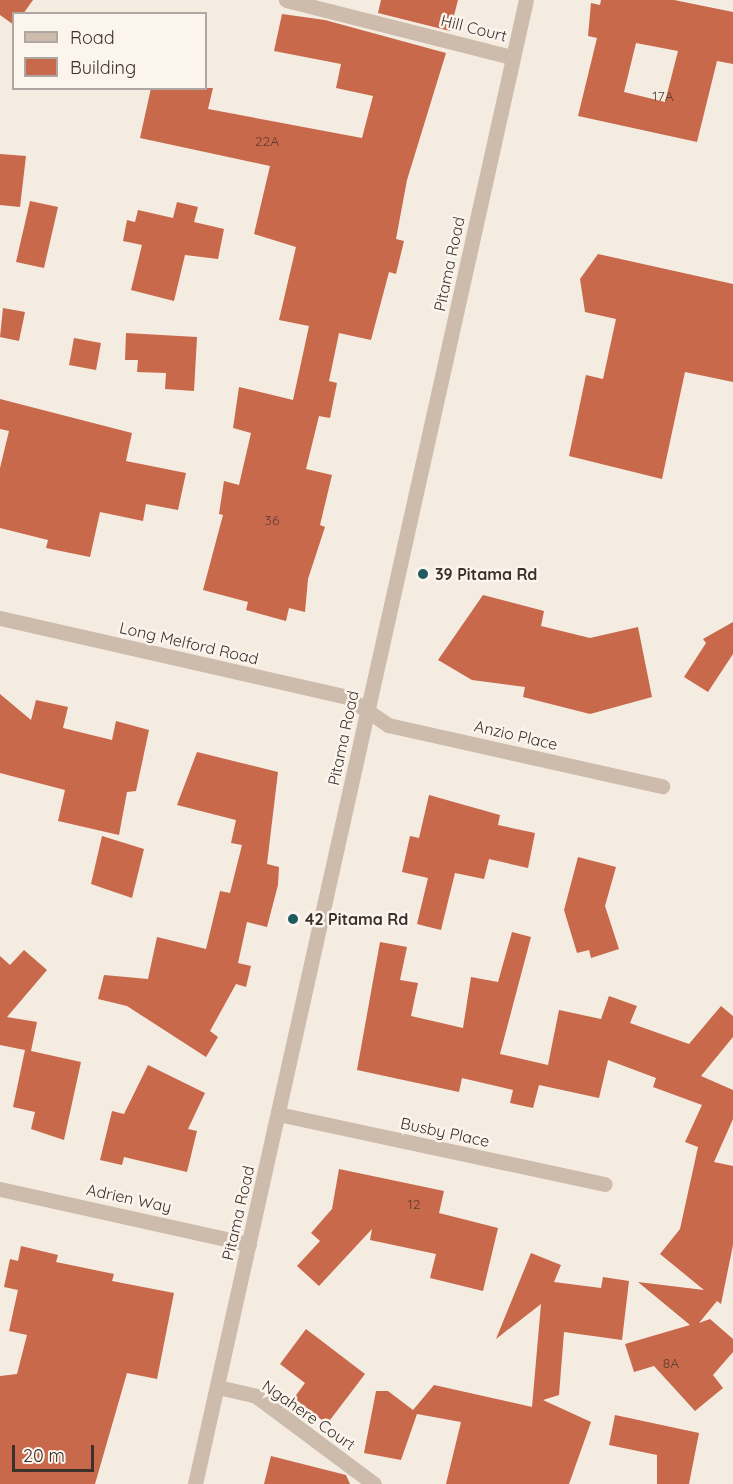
<!DOCTYPE html>
<html>
<head>
<meta charset="utf-8">
<style>
  body { margin:0 }
  #map { position:relative; width:733px; height:1484px; overflow:hidden; background:#f4ebe1; font-family:Quicksand,sans-serif }
  div>[style] { position:absolute }
  .building>* { inset:0; background:#c8694b }
  .minor>* { height:15px; margin:-7.5px; padding:0 7.5px; transform-origin:7.5px; border-radius:7.5px; background:#cdbbac }
  .tertiary>* { height:15px; margin:-7.5px; padding:0 7.5px; transform-origin:7.5px; border-radius:7.5px; background:#cdbbac }
  .dots>* { width:16px; height:16px; translate:-50% -50%; box-sizing:border-box; border:3px solid #fbf5ee; border-radius:50% }
  span { translate:-50% -50%; white-space:nowrap; text-align:center; line-height:1.15; -webkit-text-stroke:5px #fbf5ee; paint-order:stroke }
  .number-label { font-size:14px; color:#5e3e33 }
  .number-label span { -webkit-text-stroke-width:0 }
  .street-label { font-size:16px; color:#3b302b }
  .poi-label { font-size:16px; color:#3b302b; font-weight:700 }
  .left { translate:0 -50%; text-align:left }
  .legend { position:absolute; left:12px; top:12px; width:195px; height:78px; box-sizing:border-box; background:#fbf5ee; border:2px solid #aea6a0; margin:0; padding:8px 10px; list-style:none; font-size:18px; color:#3b302b }
  .legend li { display:flex; align-items:center; gap:12px; height:30px }
  .legend b { width:30px; border:2px solid #aea6a0 }
  .scale { position:absolute; left:12px; top:1445px; width:82px; height:27px; box-sizing:border-box; border:3px solid #3b302b; border-top:0; padding-left:8px; font-size:18px; line-height:21px; white-space:nowrap; color:#3b302b; -webkit-text-stroke:4px #fbf5ee; paint-order:stroke }
</style>
</head>
<body>
<div id="map">
  <div class="building">
    <i style="clip-path:polygon(0 0,33px 0,23px 14px,14px 14px,14px 25px,0 15px)"></i>
    <i style="clip-path:polygon(381px 0,458px 0,450px 31px,378px 13px)"></i>
    <i style="clip-path:polygon(evenodd,601px 0,674px 0,733px 12px,733px 64px,717px 61px,697px 142px,578px 116px,597px 38px,588px 36px,591px 3px,600px 5px,601px 0,636px 43px,678px 51px,665px 102px,624px 92px,636px 43px)"></i>
    <i style="clip-path:polygon(282px 14px,325px 20px,446px 53px,407px 180px,396px 239px,404px 241px,396px 274px,389px 272px,371px 340px,339px 333px,329px 381px,337px 383px,330px 418px,319px 416px,306px 469px,332px 475px,320px 525px,325px 527px,308px 579px,305px 612px,289px 608px,286px 621px,246px 610px,248px 602px,203px 590px,223px 515px,219px 514px,224px 481px,239px 485px,251px 433px,233px 428px,239px 387px,293px 400px,309px 326px,279px 320px,296px 247px,254px 234px,270px 166px,140px 138px,151px 88px,213px 88px,208px 109px,362px 138px,373px 96px,336px 88px,341px 64px,274px 51px)"></i>
    <i style="clip-path:polygon(0 154px,26px 156px,20px 207px,0 205px)"></i>
    <i style="clip-path:polygon(30px 201px,58px 207px,44px 268px,16px 262px)"></i>
    <i style="clip-path:polygon(177px 202px,198px 207px,194px 222px,224px 229px,218px 259px,185px 255px,174px 301px,131px 290px,142px 245px,123px 241px,127px 220px,135px 222px,138px 210px,173px 218px)"></i>
    <i style="clip-path:polygon(598px 254px,733px 284px,733px 382px,685px 372px,662px 479px,569px 456px,586px 375px,603px 379px,616px 319px,585px 312px,580px 279px)"></i>
    <i style="clip-path:polygon(3px 308px,25px 312px,19px 341px,0 337px)"></i>
    <i style="clip-path:polygon(126px 333px,197px 337px,194px 391px,165px 389px,166px 373px,137px 372px,138px 360px,125px 360px)"></i>
    <i style="clip-path:polygon(74px 338px,101px 343px,96px 370px,69px 365px)"></i>
    <i style="clip-path:polygon(0 399px,132px 433px,126px 461px,186px 473px,178px 510px,146px 504px,143px 521px,100px 512px,90px 557px,46px 548px,48px 540px,0 528px,0 468px,9px 431px,0 429px)"></i>
    <i style="clip-path:polygon(483px 595px,544px 611px,541px 626px,590px 638px,638px 627px,652px 697px,590px 714px,523px 697px,525px 687px,472px 680px,438px 660px)"></i>
    <i style="clip-path:polygon(733px 622px,733px 654px,708px 692px,684px 677px,706px 643px,703px 639px)"></i>
    <i style="clip-path:polygon(0 694px,31px 720px,36px 700px,68px 707px,63px 728px,112px 740px,116px 721px,149px 730px,136px 791px,127px 792px,119px 835px,58px 821px,65px 790px,0 773px)"></i>
    <i style="clip-path:polygon(197px 752px,278px 772px,267px 864px,279px 867px,278px 885px,267px 927px,247px 922px,238px 963px,251px 966px,246px 987px,236px 984px,210px 1031px,218px 1037px,206px 1057px,127px 1006px,98px 999px,104px 975px,148px 979px,157px 937px,206px 949px,220px 891px,230px 893px,242px 845px,231px 843px,236px 820px,177px 805px)"></i>
    <i style="clip-path:polygon(429px 795px,500px 815px,498px 825px,535px 833px,528px 868px,489px 859px,484px 879px,455px 873px,441px 930px,417px 924px,428px 878px,402px 872px,410px 836px,419px 838px)"></i>
    <i style="clip-path:polygon(102px 836px,144px 849px,132px 898px,91px 884px)"></i>
    <i style="clip-path:polygon(578px 857px,616px 867px,605px 906px,619px 949px,591px 958px,589px 950px,577px 953px,564px 910px)"></i>
    <i style="clip-path:polygon(512px 932px,531px 937px,500px 1054px,548px 1065px,559px 1010px,601px 1019px,609px 996px,637px 1006px,630px 1023px,689px 1044px,721px 1006px,733px 1016px,733px 1037px,701px 1076px,733px 1090px,733px 1119px,714px 1162px,733px 1166px,733px 1245px,721px 1304px,717px 1301px,699px 1323px,710px 1319px,733px 1339px,733px 1352px,713px 1375px,723px 1388px,695px 1411px,654px 1366px,634px 1372px,625px 1344px,690px 1325px,638px 1282px,704px 1290px,660px 1254px,680px 1229px,698px 1147px,685px 1142px,702px 1105px,653px 1087px,656px 1078px,608px 1060px,599px 1098px,539px 1085px,533px 1108px,510px 1103px,513px 1090px,462px 1078px,459px 1092px,357px 1070px,380px 942px,407px 947px,400px 980px,418px 983px,411px 1016px,463px 1028px,471px 977px,498px 982px)"></i>
    <i style="clip-path:polygon(24px 950px,47px 970px,7px 1017px,37px 1022px,31px 1051px,81px 1062px,64px 1140px,31px 1129px,35px 1112px,13px 1107px,25px 1050px,0 1045px,0 956px,10px 965px)"></i>
    <i style="clip-path:polygon(148px 1065px,205px 1093px,188px 1129px,197px 1131px,187px 1172px,124px 1157px,122px 1165px,100px 1160px,112px 1111px,124px 1114px)"></i>
    <i style="clip-path:polygon(339px 1169px,444px 1191px,439px 1213px,498px 1228px,483px 1291px,430px 1278px,436px 1254px,370px 1240px,372px 1229px,319px 1286px,297px 1266px,320px 1241px,311px 1233px,332px 1209px)"></i>
    <i style="clip-path:polygon(21px 1246px,58px 1255px,56px 1262px,114px 1274px,112px 1281px,174px 1293px,157px 1379px,127px 1373px,95px 1484px,0 1484px,0 1376px,17px 1374px,27px 1335px,9px 1331px,18px 1290px,4px 1287px,10px 1259px,18px 1261px)"></i>
    <i style="clip-path:polygon(531px 1253px,561px 1265px,554px 1282px,601px 1288px,603px 1277px,629px 1281px,622px 1340px,564px 1332px,559px 1395px,543px 1400px,591px 1422px,569px 1484px,446px 1484px,461px 1422px,417px 1414px,401px 1460px,364px 1453px,376px 1391px,388px 1391px,413px 1410px,434px 1385px,532px 1407px,541px 1304px,496px 1339px)"></i>
    <i style="clip-path:polygon(306px 1329px,365px 1374px,327px 1424px,294px 1398px,305px 1383px,280px 1364px)"></i>
    <i style="clip-path:polygon(615px 1415px,699px 1433px,689px 1484px,657px 1484px,657px 1455px,609px 1445px)"></i>
    <i style="clip-path:polygon(271px 1456px,346px 1475px,350px 1484px,264px 1484px)"></i>
  </div>
  <div class="minor">
    <i style="left:286px;top:0;width:233px;rotate:14.2deg"></i>
    <i style="left:0;top:618px;width:356px;rotate:12.8deg"></i>
    <i style="left:347px;top:697px;width:50px;rotate:34.3deg"></i>
    <i style="left:388px;top:725px;width:281px;rotate:12.6deg"></i>
    <i style="left:278px;top:1114px;width:334px;rotate:12.1deg"></i>
    <i style="left:0;top:1189px;width:255px;rotate:12.5deg"></i>
    <i style="left:218px;top:1387px;width:39px;rotate:13deg"></i>
    <i style="left:256px;top:1396px;width:147px;rotate:36.7deg"></i>
  </div>
  <div class="tertiary">
    <i style="left:195px;top:1484px;width:1520px;rotate:-77.43deg"></i>
  </div>
  <div class="dots">
    <i style="left:423px;top:574px;background:#1f5a5e"></i>
    <i style="left:293px;top:919px;background:#1f5a5e"></i>
  </div>
  <div class="number-label">
    <span style="left:663px;top:96px">17A</span>
    <span style="left:267px;top:141px">22A</span>
    <span style="left:272px;top:520px">36</span>
    <span style="left:414px;top:1204px">12</span>
    <span style="left:671px;top:1363px">8A</span>
  </div>
  <div class="street-label">
    <span style="left:474px;top:28px;rotate:14deg">Hill Court</span>
    <span style="left:449px;top:264px;rotate:-78deg">Pitama Road</span>
    <span style="left:189px;top:643px;rotate:13deg">Long Melford Road</span>
    <span style="left:516px;top:735px;rotate:13deg">Anzio Place</span>
    <span style="left:343px;top:738px;rotate:-78deg">Pitama Road</span>
    <span style="left:445px;top:1132px;rotate:12deg">Busby Place</span>
    <span style="left:129px;top:1198px;rotate:12deg">Adrien Way</span>
    <span style="left:238px;top:1213px;rotate:-77deg">Pitama Road</span>
    <span style="left:309px;top:1415px;rotate:35deg">Ngahere Court</span>
  </div>
  <div class="poi-label">
    <span class="left" style="left:435px;top:574px">39 Pitama Rd</span>
    <span class="left" style="left:305px;top:919px">42 Pitama Rd</span>
  </div>
  <ul class="legend">
  <li><b style="height:8px;background:#cdbbac"></b>Road</li>
  <li><b style="height:16px;background:#c8694b"></b>Building</li>
  </ul>
  <div class="scale">20 m</div>
</div>
</body>
</html>
